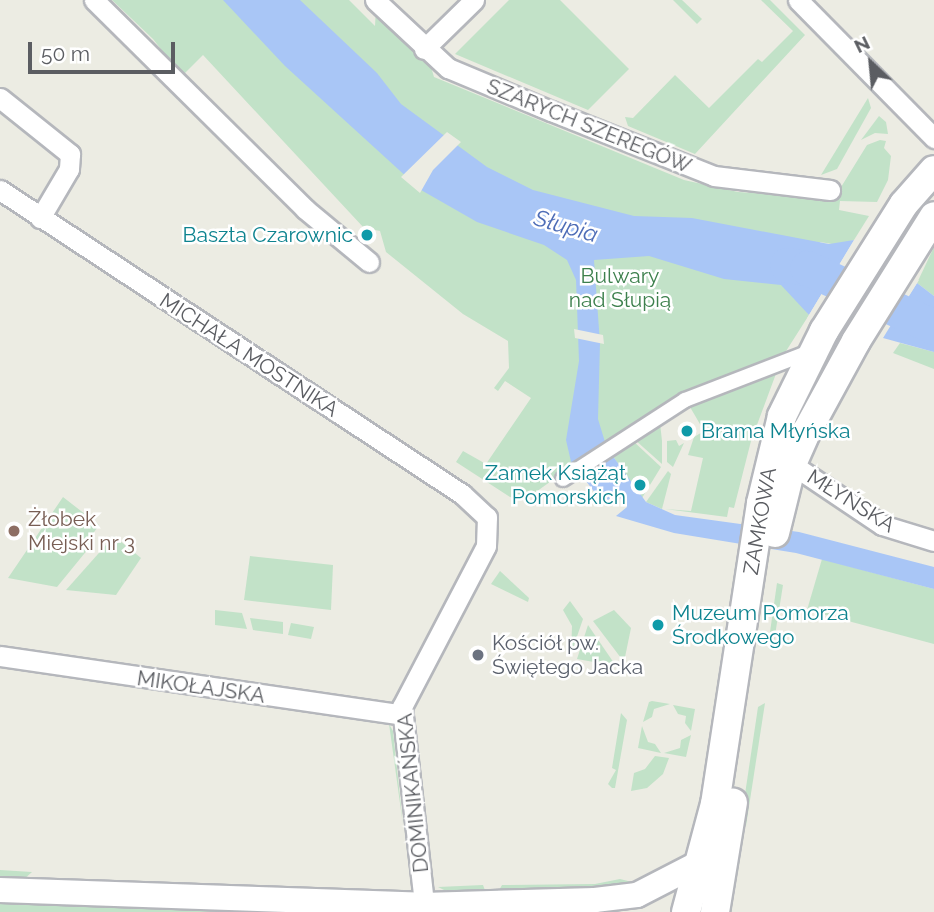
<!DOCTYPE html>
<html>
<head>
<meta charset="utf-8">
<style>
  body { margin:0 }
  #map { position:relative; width:934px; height:912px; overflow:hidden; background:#ecece3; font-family:Raleway,sans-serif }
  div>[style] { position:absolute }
  .green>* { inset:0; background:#c2e2c8 }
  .water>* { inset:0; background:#a9c6f6 }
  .pier>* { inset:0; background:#ecece3 }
  .river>* { height:35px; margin:-17.5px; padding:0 17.5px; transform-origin:17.5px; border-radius:17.5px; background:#a9c6f6 }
  .roads { filter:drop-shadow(2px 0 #b5b7bc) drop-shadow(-2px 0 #b5b7bc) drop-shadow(0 2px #b5b7bc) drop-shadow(0 -2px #b5b7bc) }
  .pedestrian>* { height:14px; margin:-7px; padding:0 7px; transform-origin:7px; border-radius:7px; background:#fff }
  .minor>* { height:19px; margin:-9.5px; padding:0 9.5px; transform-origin:9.5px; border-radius:9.5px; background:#fff }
  .tertiary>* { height:24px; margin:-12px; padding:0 12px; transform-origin:12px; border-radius:12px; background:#fff }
  .secondary>* { height:28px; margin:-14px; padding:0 14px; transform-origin:14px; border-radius:14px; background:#fff }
  .dots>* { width:19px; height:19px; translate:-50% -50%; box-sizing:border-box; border:4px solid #fff; border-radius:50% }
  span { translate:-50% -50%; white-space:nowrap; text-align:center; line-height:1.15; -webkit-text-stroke:5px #fff; paint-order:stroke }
  .street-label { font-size:21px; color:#5b5d62 }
  .culture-label { font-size:21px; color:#0d838f }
  .right { translate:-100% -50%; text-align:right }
  .left { translate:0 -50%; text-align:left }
  .park-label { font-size:21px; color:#3d804d }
  .education-label { font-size:21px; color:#785e54 }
  .worship-label { font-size:21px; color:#5b616d }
  .water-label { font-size:23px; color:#4e6db7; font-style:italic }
  .north { position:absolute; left:836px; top:28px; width:70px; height:70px; -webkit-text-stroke:5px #fff; paint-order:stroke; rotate:334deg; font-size:19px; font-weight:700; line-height:28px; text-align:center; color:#5b5d62 }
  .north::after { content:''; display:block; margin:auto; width:24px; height:32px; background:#5b5d62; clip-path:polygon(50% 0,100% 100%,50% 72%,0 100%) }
  .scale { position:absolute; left:28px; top:42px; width:147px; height:32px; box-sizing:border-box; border:4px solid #5b5d62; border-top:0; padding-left:9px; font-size:21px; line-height:24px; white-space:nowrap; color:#5b5d62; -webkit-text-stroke:5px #fff; paint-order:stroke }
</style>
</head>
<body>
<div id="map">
  <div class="green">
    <i style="clip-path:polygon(112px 0,349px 0,375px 26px,376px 8px,431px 67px,434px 77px,684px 180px,738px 192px,808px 197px,838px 192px,867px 145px,880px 140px,886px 141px,884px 148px,891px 156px,888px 180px,877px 202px,840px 201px,839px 210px,869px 216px,854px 240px,838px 245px,820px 242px,797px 298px,809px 315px,781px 359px,681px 397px,615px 435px,529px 497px,510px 497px,456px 462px,463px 451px,486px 464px,531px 398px,505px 381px,498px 391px,494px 388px,509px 368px,508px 341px,463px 314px,386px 252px,380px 231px,364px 228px,203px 55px,182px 76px,153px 39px)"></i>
    <i style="clip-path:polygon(509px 0,560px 0,629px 69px,588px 110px,455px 54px)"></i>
    <i style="clip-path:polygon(673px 0,682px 0,702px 19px,697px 24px)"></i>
    <i style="clip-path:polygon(761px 0,770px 0,805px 35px,695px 154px,628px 126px,625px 117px,633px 118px,675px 75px,709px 108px,758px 59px,762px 62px,793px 31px)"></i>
    <i style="clip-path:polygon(868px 98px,871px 108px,837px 169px,821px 175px)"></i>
    <i style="clip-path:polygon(879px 116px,886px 122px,888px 134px,875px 133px,861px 140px)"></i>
    <i style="clip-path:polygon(934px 247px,934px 296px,917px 283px)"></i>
    <i style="clip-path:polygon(900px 343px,934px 352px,934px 369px,893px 353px)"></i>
    <i style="clip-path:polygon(777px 371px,751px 441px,734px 508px,729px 507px,727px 517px,665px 509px,691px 511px,703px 458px,688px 455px,694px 437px,704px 431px,690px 407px)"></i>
    <i style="clip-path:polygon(660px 423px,662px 441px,662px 464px,634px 439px)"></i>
    <i style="clip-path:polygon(632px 440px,661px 467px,642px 498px,612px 455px)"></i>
    <i style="clip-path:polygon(676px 440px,679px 446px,684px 443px,673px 467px,667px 462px,667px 441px)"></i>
    <i style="clip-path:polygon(668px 471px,671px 474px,662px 509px,646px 502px)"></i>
    <i style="clip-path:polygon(63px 497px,99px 525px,90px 538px,93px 543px,57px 587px,8px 578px)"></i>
    <i style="clip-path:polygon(114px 536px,141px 558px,116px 595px,66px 590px)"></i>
    <i style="clip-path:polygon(250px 556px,333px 565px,331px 610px,244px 600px)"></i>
    <i style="clip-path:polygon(822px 559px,934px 589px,934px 644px,807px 610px)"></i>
    <i style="clip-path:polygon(500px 571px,529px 598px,528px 602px,491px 584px)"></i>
    <i style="clip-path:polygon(777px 583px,783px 585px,773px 648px,768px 646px)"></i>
    <i style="clip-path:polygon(570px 601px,583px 619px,571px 654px,572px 626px,563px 610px)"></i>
    <i style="clip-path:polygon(215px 610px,242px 613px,247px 629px,215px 625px)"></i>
    <i style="clip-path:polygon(614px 610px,631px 628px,624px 662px,593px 621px)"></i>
    <i style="clip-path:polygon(250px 618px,283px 622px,283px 634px,253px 630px)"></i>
    <i style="clip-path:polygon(291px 623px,314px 627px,311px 639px,288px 635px)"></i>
    <i style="clip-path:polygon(588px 625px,616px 666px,577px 659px)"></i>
    <i style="clip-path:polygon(649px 702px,652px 701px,670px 704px,654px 709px,652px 717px,643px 722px)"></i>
    <i style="clip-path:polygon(765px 703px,746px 826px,741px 821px,758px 707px)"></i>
    <i style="clip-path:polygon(673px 705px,695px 709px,691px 731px,685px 723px,686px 716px,678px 714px)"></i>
    <i style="clip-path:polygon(621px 713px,627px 720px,615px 788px,612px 788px,608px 784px,616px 770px,612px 768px)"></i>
    <i style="clip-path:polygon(389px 724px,393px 731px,403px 825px,391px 738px)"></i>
    <i style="clip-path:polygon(642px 726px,648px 742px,655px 744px,661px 753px,638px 748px)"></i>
    <i style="clip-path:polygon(691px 735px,686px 757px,664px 753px,680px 748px,681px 740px)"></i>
    <i style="clip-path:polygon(655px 756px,669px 758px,663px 774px,647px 788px,631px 791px,634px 773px,645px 769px)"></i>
    <i style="clip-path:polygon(0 870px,32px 872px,22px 881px,0 879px)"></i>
    <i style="clip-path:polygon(620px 879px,632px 882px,599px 889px,498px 892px,502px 885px,595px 884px)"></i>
    <i style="clip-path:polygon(483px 885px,486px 893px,448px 892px,438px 887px)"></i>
    <i style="clip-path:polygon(0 900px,314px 912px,0 912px)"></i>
  </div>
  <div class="water">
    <i style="clip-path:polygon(223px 0,300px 0,377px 73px,401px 104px,487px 167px,533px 190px,634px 216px,692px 218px,829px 244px,854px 240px,809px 315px,781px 285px,724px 279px,649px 256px,594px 260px,600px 343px,598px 419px,605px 442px,572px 466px,566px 440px,579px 361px,576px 280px,567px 260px,544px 245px,477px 222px,421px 190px,285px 66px)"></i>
    <i style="clip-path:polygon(917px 283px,934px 296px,934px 352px,883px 338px)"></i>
    <i style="clip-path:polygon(612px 455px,646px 502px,675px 515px,799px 532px,934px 567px,934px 589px,796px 553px,674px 533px,616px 516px,627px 507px,617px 494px,603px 503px,582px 476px)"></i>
  </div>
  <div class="pier">
    <i style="clip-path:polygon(447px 132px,461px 142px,433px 170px,420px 193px,401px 177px)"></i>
    <i style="clip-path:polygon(856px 237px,812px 316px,807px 318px,809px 315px)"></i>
    <i style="clip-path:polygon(919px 280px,882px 338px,881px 341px,914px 281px)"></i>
    <i style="clip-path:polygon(574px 329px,603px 335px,604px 344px,575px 338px)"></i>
  </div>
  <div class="river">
    <i style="left:787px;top:265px;width:20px;rotate:9deg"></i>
    <i style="left:807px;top:268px;width:140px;rotate:24.9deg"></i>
  </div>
  <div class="roads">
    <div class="pedestrian">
      <i style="left:563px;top:479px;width:145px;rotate:-32.9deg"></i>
      <i style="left:685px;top:400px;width:136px;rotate:-21.1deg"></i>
    </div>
    <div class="minor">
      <i style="left:94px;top:0;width:297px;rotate:44.7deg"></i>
      <i style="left:305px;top:209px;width:83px;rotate:39.6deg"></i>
      <i style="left:375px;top:0;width:100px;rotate:43deg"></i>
      <i style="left:448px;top:68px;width:112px;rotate:22.7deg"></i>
      <i style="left:551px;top:111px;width:175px;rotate:21.7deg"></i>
      <i style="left:714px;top:176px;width:117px;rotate:6.9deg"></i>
      <i style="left:798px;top:0;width:194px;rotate:45.4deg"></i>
      <i style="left:424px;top:49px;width:70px;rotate:-44.4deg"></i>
      <i style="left:0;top:98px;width:90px;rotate:38.7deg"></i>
      <i style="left:70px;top:154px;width:15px;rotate:94deg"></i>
      <i style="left:69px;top:169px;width:57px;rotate:120.6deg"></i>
      <i style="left:0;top:190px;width:553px;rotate:33.35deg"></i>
      <i style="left:462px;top:494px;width:34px;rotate:43deg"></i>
      <i style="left:487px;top:517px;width:29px;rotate:92deg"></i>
      <i style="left:486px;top:546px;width:182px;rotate:117.6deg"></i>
      <i style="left:402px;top:707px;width:206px;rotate:83.6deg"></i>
      <i style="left:784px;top:459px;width:118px;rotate:34deg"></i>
      <i style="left:882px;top:525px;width:54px;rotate:17.1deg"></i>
      <i style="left:0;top:656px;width:406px;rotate:8.3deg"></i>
    </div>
    <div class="tertiary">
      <i style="left:0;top:890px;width:423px;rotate:2deg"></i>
      <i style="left:423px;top:905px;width:172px;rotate:-1.7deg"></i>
      <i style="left:595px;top:900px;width:42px;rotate:-6.8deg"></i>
      <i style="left:637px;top:895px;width:72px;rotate:-27.3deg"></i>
    </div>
    <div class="secondary">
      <i style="left:775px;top:533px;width:71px;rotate:-76.2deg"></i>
      <i style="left:792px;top:464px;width:36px;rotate:-66deg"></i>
      <i style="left:807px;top:431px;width:102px;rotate:-61.4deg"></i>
      <i style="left:856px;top:341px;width:147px;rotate:-58deg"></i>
      <i style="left:686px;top:912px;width:112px;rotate:-75deg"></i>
      <i style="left:715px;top:804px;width:304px;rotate:-81.3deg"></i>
      <i style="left:761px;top:503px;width:89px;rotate:-76.4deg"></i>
      <i style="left:782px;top:416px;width:95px;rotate:-63.7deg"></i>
      <i style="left:824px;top:331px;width:150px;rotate:-57.8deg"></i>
      <i style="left:904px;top:204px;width:45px;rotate:-48.6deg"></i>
      <i style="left:715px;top:912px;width:111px;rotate:-80.7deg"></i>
    </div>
  </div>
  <div class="dots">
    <i style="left:367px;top:235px;background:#0f9aa8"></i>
    <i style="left:687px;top:431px;background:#0f9aa8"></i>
    <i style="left:640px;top:485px;background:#0f9aa8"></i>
    <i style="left:14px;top:531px;background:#8d6e63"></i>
    <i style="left:658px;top:625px;background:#0f9aa8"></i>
    <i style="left:478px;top:655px;background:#6b7280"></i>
  </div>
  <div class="street-label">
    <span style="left:589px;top:126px;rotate:22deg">SZARYCH SZEREGÓW</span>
    <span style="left:249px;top:355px;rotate:33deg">MICHAŁA MOSTNIKA</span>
    <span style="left:851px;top:501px;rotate:32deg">MŁYŃSKA</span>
    <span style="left:760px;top:521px;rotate:-80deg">ZAMKOWA</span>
    <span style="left:201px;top:687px;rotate:8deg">MIKOŁAJSKA</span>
    <span style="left:413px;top:793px;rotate:-96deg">DOMINIKAŃSKA</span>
  </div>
  <div class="culture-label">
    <span class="right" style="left:353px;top:235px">Baszta Czarownic</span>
    <span class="left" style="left:701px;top:431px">Brama Młyńska</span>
    <span class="right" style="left:626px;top:485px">Zamek Książąt<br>Pomorskich</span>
    <span class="left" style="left:672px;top:625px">Muzeum Pomorza<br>Środkowego</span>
  </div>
  <div class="park-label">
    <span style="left:620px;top:288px">Bulwary<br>nad Słupią</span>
  </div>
  <div class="education-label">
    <span class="left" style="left:28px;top:531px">Żłobek<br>Miejski nr 3</span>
  </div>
  <div class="worship-label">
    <span class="left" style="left:492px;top:655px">Kościół pw.<br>Świętego Jacka</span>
  </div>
  <div class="water-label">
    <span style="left:566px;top:226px;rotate:16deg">Słupia</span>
  </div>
  <div class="north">N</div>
  <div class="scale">50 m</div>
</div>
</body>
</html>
